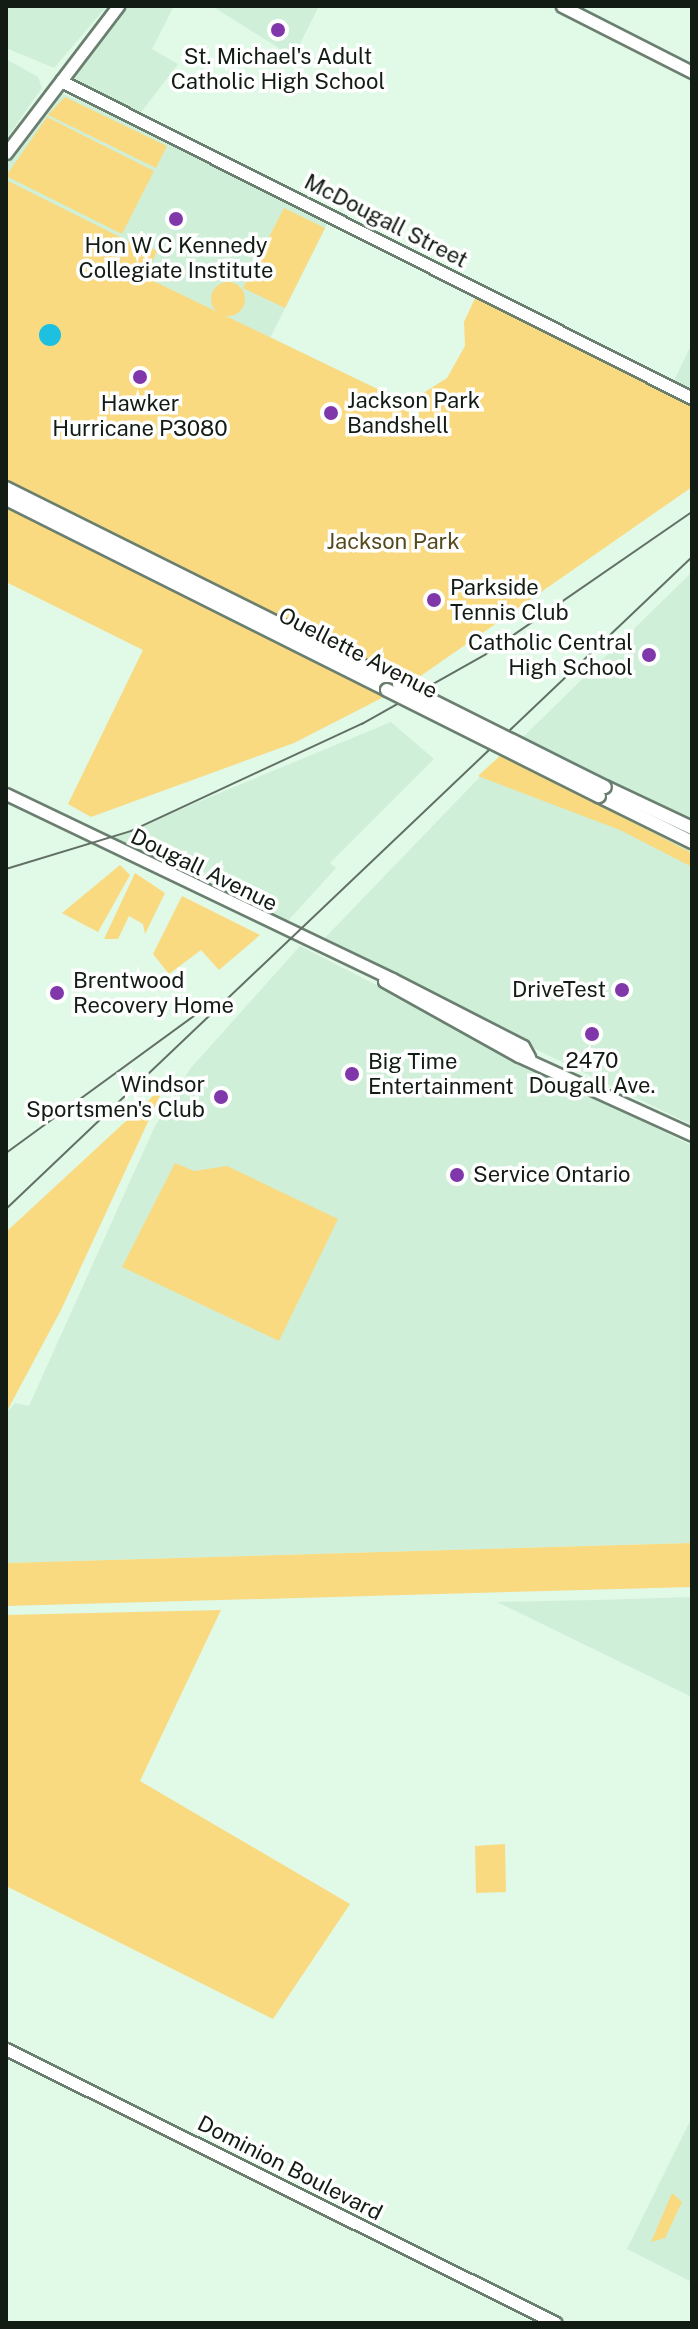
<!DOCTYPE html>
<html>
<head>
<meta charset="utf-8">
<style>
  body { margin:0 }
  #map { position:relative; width:698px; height:2329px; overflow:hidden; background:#e1f9e7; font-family:"Public Sans",sans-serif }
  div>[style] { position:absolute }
  .built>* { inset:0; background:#d0efd8 }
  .green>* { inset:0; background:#f9da81 }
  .round { border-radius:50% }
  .water>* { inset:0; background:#1dc0e0 }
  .roads { filter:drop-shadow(2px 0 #6a7f70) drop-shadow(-2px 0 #6a7f70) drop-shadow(0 2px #6a7f70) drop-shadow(0 -2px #6a7f70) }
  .secondary>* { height:11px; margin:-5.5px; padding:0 5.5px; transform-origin:5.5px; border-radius:5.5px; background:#fff }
  .primary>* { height:12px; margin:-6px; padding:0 6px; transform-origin:6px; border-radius:6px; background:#fff }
  .rail>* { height:2px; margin:-1px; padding:0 1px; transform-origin:1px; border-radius:1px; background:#616f64 }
  .bridges { filter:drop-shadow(2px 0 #6a7f70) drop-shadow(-2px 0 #6a7f70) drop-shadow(0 2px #6a7f70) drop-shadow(0 -2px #6a7f70) }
  .primary-bridge>* { height:12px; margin:-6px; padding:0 6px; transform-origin:6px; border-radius:6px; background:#fff }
  .dots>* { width:22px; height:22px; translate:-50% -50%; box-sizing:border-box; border:4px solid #fff; border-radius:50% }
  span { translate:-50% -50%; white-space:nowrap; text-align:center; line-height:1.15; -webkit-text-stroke:7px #fff; paint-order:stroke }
  .poi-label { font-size:22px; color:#131b15 }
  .left { translate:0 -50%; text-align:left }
  .right { translate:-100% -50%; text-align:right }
  .street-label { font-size:22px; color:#131b15 }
  .park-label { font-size:22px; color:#56481d }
  .frame { position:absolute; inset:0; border:8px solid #131b15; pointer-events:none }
</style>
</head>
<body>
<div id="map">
  <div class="built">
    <i style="clip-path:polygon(6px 6px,107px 6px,54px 68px,6px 48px)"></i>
    <i style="clip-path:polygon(128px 6px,174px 6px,152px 49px,178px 64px,139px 115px,72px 81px)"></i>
    <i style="clip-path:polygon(212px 6px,319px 6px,293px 57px)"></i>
    <i style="clip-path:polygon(6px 59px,38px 77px,42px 88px,6px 139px)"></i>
    <i style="clip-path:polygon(61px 93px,146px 128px,327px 224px,269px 340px,6px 206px,6px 166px)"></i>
    <i style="clip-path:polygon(692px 343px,692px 393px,673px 383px)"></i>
    <i style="clip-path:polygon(692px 572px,692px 823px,521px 739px)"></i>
    <i style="clip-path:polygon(391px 722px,434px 759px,330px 863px,336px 868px,285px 924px,111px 838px)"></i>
    <i style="clip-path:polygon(502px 754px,692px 850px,692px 1125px,319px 944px)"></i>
    <i style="clip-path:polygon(300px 946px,692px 1146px,692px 1543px,6px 1563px,6px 1413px,15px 1403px,29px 1406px,154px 1128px,190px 1069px)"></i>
    <i style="clip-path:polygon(692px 1597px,692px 1697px,497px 1602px,596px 1600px)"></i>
    <i style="clip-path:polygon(692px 2117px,692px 2282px,627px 2249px)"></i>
  </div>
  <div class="green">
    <i style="clip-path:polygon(65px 97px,167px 146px,156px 168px,48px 115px)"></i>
    <i style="clip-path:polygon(47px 117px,154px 171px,122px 234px,6px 176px)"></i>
    <i style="clip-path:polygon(6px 180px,120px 237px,117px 263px,131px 238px,157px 251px,145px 277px,390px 395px,387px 401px,419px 417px,420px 395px,447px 378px,465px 346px,464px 322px,477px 294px,692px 402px,692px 487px,409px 684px,294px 743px,91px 817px,68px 804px,143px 650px,6px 582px)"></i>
    <i style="clip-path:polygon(284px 208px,325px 228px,285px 308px,243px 288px)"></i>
    <i class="round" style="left:211px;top:282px;width:34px;height:34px"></i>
    <i style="clip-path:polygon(502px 754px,692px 853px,692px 867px,620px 830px,478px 776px)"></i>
    <i style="clip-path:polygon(120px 865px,130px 875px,98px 932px,62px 913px)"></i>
    <i style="clip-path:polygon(135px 873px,165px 893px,145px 934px,143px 924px,129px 916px,118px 939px,104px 939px)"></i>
    <i style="clip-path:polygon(182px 896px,260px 935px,219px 970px,201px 950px,169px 974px,153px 954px)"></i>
    <i style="clip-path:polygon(165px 1085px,61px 1310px,6px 1413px,6px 1232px)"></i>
    <i style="clip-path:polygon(175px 1163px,194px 1171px,227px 1166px,338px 1219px,279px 1341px,122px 1267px)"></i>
    <i style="clip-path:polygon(692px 1543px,692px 1587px,6px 1606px,6px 1563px)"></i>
    <i style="clip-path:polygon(221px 1610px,140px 1781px,350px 1904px,273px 2019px,6px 1886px,6px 1615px)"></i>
    <i style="clip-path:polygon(505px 1844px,506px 1892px,476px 1893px,475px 1846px)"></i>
    <i style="clip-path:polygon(672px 2193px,682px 2202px,665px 2238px,651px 2242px)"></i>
  </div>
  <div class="water">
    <i class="round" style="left:39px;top:324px;width:22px;height:22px"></i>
  </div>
  <div class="roads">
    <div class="secondary">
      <i style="left:562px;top:6px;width:146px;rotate:26.9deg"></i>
      <i style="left:61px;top:81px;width:706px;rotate:26.67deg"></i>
      <i style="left:6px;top:153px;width:185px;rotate:-52.7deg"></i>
      <i style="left:6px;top:794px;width:428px;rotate:25.6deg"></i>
      <i style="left:392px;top:979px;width:147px;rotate:27.1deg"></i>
      <i style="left:523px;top:1046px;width:13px;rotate:61deg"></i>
      <i style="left:384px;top:981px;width:154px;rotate:29.1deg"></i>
      <i style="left:519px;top:1056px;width:190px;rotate:24.5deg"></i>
      <i style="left:6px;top:2049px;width:614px;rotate:26.48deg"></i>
    </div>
    <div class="primary">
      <i style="left:6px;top:488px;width:439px;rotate:26.5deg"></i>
      <i style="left:6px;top:499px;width:426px;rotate:26.6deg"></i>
      <i style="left:605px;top:787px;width:96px;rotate:25.2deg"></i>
      <i style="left:599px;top:796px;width:104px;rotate:26.3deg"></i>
    </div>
  </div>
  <div class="rail">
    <i style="left:6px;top:869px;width:131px;rotate:-16.9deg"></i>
    <i style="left:131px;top:831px;width:255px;rotate:-24.9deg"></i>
    <i style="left:362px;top:724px;width:142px;rotate:-29.4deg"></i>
    <i style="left:486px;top:654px;width:250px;rotate:-34.6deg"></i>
    <i style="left:6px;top:1153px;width:243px;rotate:-36.1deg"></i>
    <i style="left:6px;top:1209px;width:946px;rotate:-43.54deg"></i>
  </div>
  <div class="bridges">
    <div class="primary-bridge">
      <i style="left:399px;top:684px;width:230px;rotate:26.6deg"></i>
      <i style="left:387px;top:690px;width:237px;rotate:26.6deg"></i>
    </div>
  </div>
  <div class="dots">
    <i style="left:278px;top:30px;background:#7f37aa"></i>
    <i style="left:176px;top:219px;background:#7f37aa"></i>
    <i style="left:140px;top:377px;background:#7f37aa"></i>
    <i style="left:331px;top:413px;background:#7f37aa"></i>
    <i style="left:434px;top:600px;background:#7f37aa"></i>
    <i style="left:649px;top:655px;background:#7f37aa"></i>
    <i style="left:622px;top:990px;background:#7f37aa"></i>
    <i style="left:57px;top:993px;background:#7f37aa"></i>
    <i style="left:592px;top:1034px;background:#7f37aa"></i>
    <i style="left:352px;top:1074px;background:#7f37aa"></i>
    <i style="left:221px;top:1097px;background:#7f37aa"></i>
    <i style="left:457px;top:1175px;background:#7f37aa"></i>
  </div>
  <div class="poi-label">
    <span style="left:278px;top:69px">St. Michael's Adult<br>Catholic High School</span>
    <span style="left:176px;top:258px">Hon W C Kennedy<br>Collegiate Institute</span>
    <span class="left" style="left:347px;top:413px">Jackson Park<br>Bandshell</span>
    <span style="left:140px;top:416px">Hawker<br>Hurricane P3080</span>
    <span class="left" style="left:450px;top:600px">Parkside<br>Tennis Club</span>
    <span class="right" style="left:633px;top:655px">Catholic Central<br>High School</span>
    <span class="left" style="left:73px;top:993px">Brentwood<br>Recovery Home</span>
    <span class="right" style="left:606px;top:990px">DriveTest</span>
    <span style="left:592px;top:1073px">2470<br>Dougall Ave.</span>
    <span class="left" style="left:368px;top:1074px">Big Time<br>Entertainment</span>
    <span class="right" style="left:205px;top:1097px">Windsor<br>Sportsmen's Club</span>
    <span class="left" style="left:473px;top:1175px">Service Ontario</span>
  </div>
  <div class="street-label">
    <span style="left:386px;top:221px;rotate:27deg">McDougall Street</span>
    <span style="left:358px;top:653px;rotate:27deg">Ouellette Avenue</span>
    <span style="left:204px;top:870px;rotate:26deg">Dougall Avenue</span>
    <span style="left:290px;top:2168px;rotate:27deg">Dominion Boulevard</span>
  </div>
  <div class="park-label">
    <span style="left:393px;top:542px">Jackson Park</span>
  </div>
  <div class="frame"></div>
</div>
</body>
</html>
